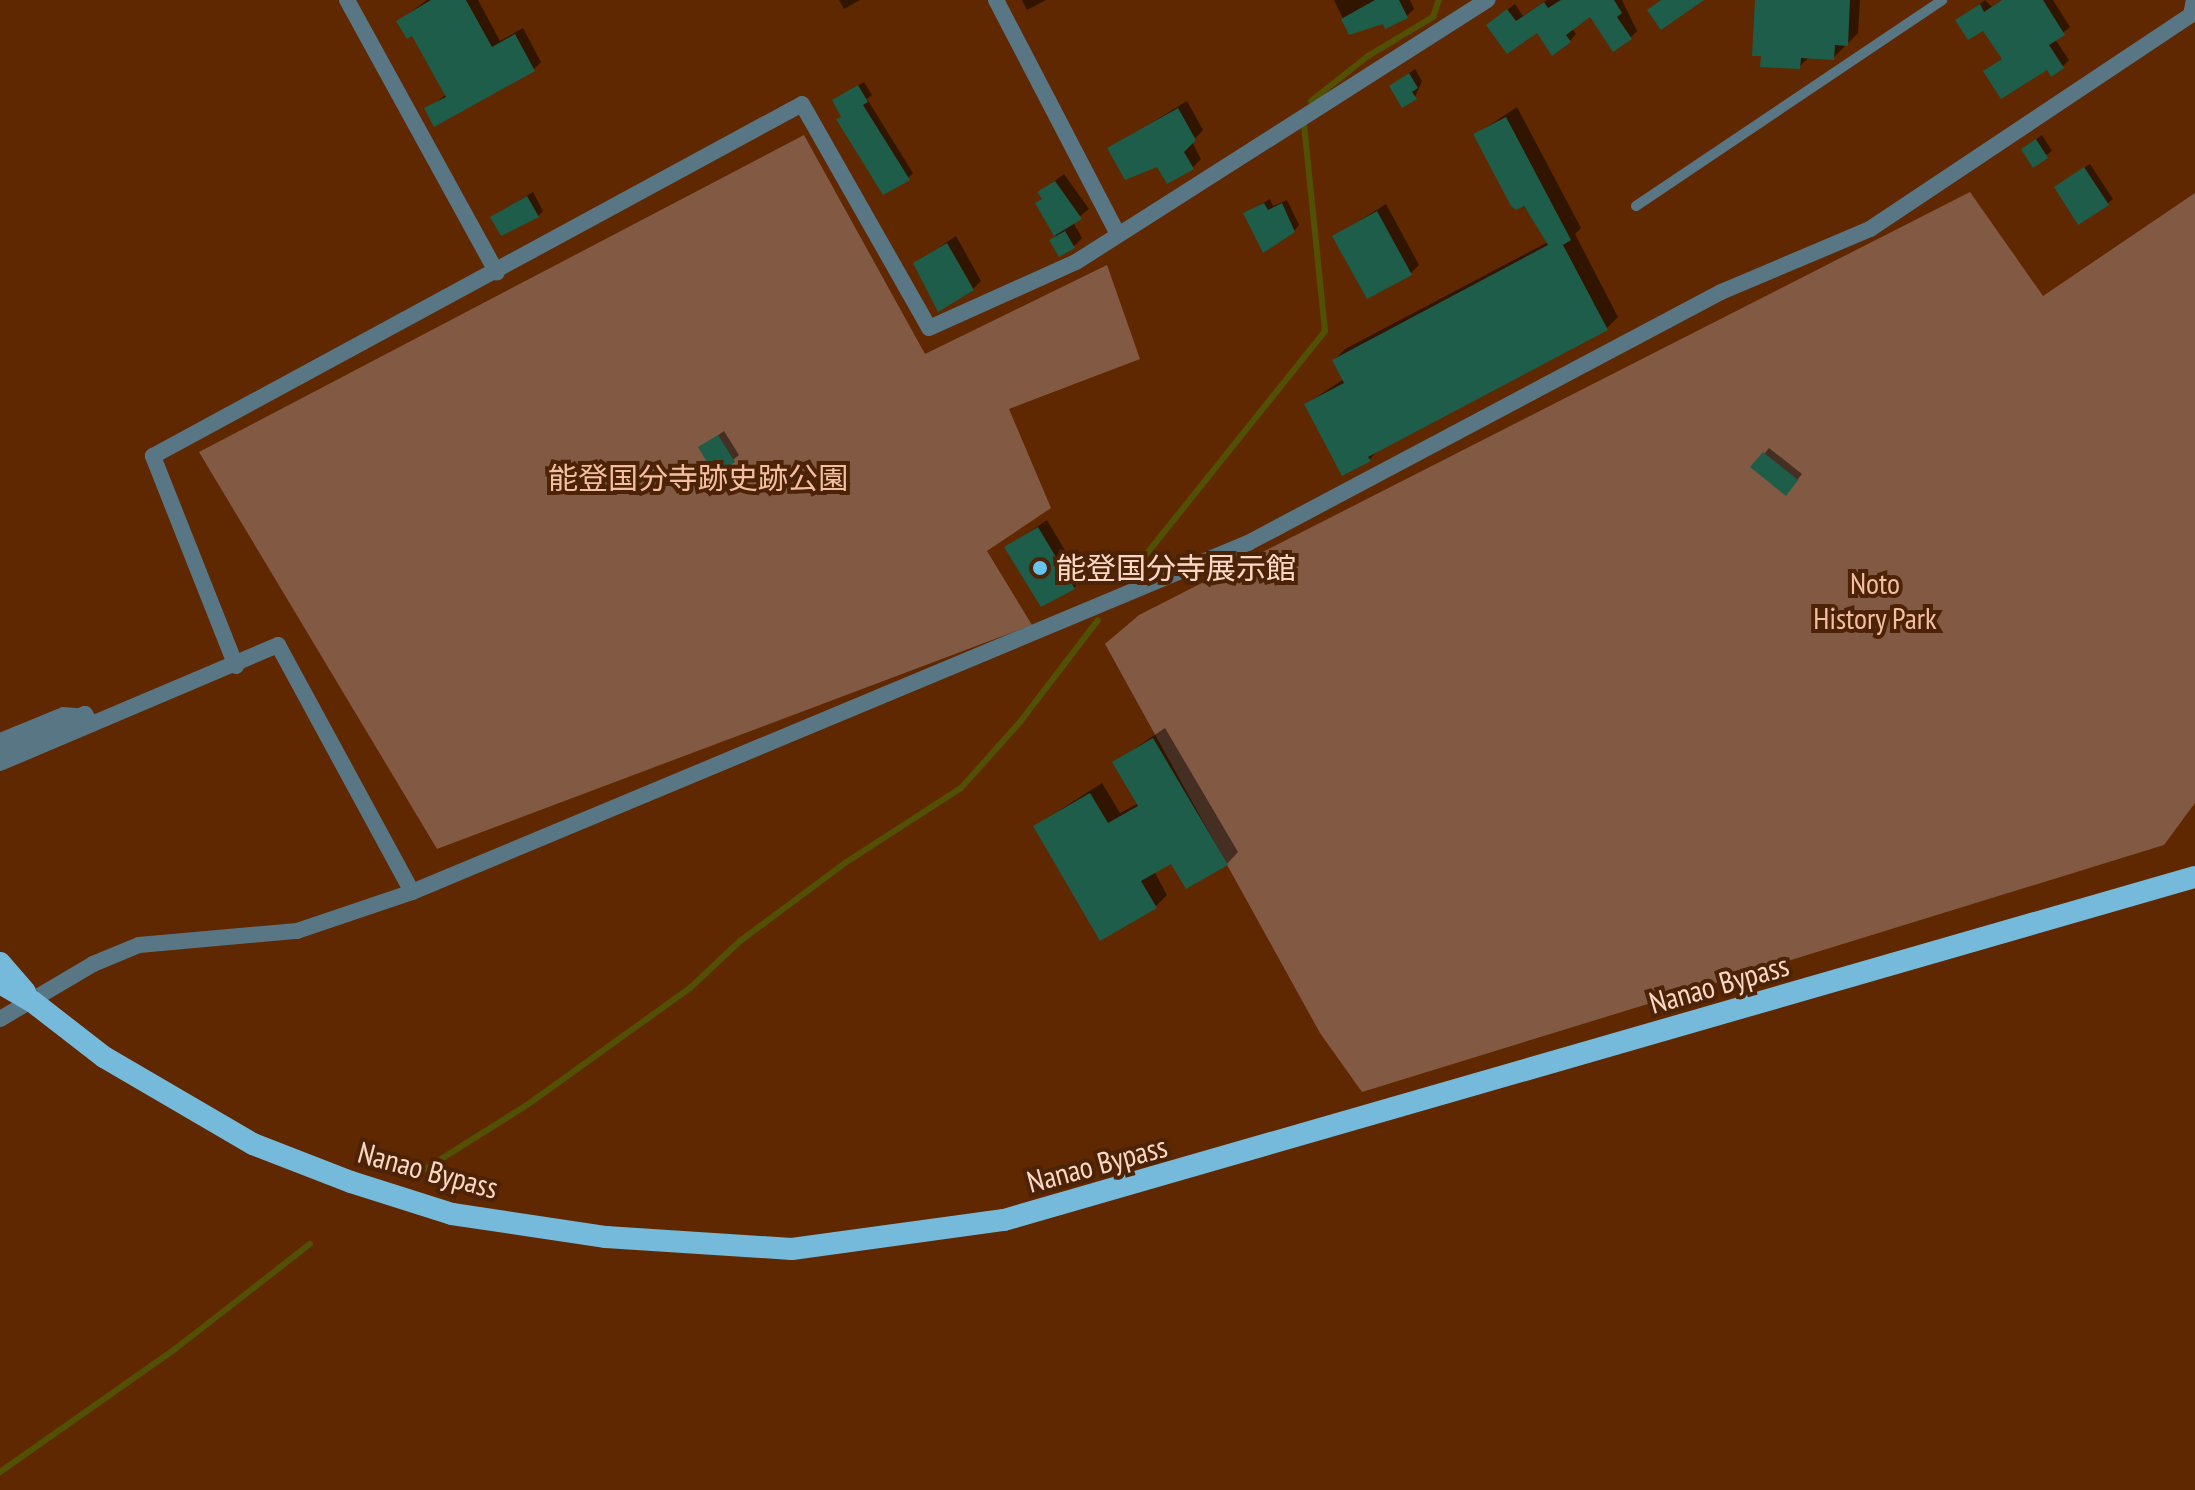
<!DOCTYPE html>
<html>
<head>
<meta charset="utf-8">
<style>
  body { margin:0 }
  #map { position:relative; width:2195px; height:1490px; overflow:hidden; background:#5f2800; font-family:"PT Sans Narrow","Noto Sans JP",sans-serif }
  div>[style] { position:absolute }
  .green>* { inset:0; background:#825942 }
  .shadow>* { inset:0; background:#0007 }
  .stream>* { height:6px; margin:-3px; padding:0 3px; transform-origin:3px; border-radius:3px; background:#525103 }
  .building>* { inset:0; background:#1d5d4a }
  .service>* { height:10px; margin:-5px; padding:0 5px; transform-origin:5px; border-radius:5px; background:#587684 }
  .minor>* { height:16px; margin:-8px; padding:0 8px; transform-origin:8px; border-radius:8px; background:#587684 }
  .tertiary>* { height:16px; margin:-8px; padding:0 8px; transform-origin:8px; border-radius:8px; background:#587684 }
  .trunk>* { height:22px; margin:-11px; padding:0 11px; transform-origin:11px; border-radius:11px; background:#76badb }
  .dots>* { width:22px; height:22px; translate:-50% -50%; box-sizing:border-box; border:4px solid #4d2307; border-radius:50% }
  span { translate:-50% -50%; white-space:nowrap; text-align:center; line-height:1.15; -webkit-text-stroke:8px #4d2307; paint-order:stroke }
  .park-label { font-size:30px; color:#f3bea2 }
  .poi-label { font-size:30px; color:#fbd8c6 }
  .left { translate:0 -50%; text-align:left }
  .street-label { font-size:30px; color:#fbd8c6 }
</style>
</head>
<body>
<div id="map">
  <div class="green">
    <i style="clip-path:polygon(804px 135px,925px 354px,1107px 265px,1140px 359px,1009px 409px,1051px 508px,987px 551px,1032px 625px,437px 849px,199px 452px)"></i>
    <i style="clip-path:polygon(1970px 192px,2043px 296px,2195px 193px,2195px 803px,2164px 845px,1362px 1092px,1320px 1033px,1105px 644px,1139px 615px)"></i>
  </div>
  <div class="shadow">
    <i style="clip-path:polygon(427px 0,478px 0,500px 41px,523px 28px,541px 62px,533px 70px,427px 109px,447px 94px,413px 33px,399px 21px)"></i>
    <i style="clip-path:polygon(839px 0,860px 0,844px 9px)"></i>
    <i style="clip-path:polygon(1022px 0,1046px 0,1027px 10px)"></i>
    <i style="clip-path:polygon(1334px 0,1410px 0,1414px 9px,1407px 16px,1350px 33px)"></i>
    <i style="clip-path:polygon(1547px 0,1622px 0,1637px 31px,1630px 38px,1591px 14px,1572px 28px,1576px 34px,1570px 41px,1495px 19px,1515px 4px,1523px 16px)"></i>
    <i style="clip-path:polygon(1757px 0,1860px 0,1858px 33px,1833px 58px,1810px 56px,1799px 67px)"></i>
    <i style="clip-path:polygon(1985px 0,1992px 7px,2002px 0,2053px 0,2070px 27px,2055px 39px,2069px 60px,2062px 67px,1986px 71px,2003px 58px,1984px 28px,1958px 20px)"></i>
    <i style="clip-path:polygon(1415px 69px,1422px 81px,1415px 97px,1391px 86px)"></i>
    <i style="clip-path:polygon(864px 82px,872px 95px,867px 99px,913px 173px,908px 178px,842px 116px,834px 101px)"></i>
    <i style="clip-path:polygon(1187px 101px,1203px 130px,1192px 142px,1201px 159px,1193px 167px,1158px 164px,1109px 149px)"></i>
    <i style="clip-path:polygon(1517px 107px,1581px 228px,1575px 234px,1618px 317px,1607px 328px,1380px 448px,1369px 460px,1306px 404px,1344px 379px,1334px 360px,1345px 349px,1548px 242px,1475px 135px)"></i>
    <i style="clip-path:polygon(2042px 135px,2052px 151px,2033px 165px,2023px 149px)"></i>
    <i style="clip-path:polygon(2090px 164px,2113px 199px,2107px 204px,2062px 182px)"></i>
    <i style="clip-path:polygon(1064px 174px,1089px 209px,1073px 222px,1082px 238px,1074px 246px,1051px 240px,1056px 235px,1037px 204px,1043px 198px,1040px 192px)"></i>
    <i style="clip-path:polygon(533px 192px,543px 211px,538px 216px,492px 217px)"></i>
    <i style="clip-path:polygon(1270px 199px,1273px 206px,1287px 200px,1299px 225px,1294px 231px,1246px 213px)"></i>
    <i style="clip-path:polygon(1386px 204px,1419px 265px,1411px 273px,1335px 236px)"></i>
    <i style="clip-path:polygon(956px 236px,981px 281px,973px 289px,916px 263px)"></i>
    <i style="clip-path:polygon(724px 431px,739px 455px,733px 460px,700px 448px)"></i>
    <i style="clip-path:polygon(1769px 448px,1802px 474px,1791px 488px,1753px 467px)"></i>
    <i style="clip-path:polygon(1047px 520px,1082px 579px,1074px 588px,1007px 547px)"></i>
    <i style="clip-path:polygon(1165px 728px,1238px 852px,1227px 864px,1172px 861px,1154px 871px,1167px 895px,1156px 906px,1035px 826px,1102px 783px,1120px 813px,1139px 803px,1115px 762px)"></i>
  </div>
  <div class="stream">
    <i style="left:1311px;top:101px;width:73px;rotate:-38.3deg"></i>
    <i style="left:1368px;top:56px;width:76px;rotate:-31deg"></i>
    <i style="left:1433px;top:17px;width:18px;rotate:-71deg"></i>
    <i style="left:1136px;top:567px;width:302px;rotate:-51.3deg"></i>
    <i style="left:1325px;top:331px;width:208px;rotate:-95.8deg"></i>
    <i style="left:422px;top:1171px;width:124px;rotate:-32.2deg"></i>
    <i style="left:527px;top:1105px;width:201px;rotate:-35.7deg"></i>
    <i style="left:690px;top:988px;width:69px;rotate:-43.2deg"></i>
    <i style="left:740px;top:941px;width:131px;rotate:-36.6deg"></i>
    <i style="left:845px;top:863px;width:138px;rotate:-32.9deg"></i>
    <i style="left:961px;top:788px;width:89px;rotate:-48.2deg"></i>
    <i style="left:1020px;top:722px;width:128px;rotate:-52.6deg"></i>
    <i style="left:0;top:1472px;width:214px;rotate:-35.1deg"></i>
    <i style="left:175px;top:1349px;width:171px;rotate:-37.9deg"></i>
  </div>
  <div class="building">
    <i style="clip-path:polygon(431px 0,466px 0,492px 47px,515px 34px,535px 71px,434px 127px,424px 108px,446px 97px,412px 36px,407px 39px,396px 21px)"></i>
    <i style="clip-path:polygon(1375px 0,1399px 0,1408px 18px,1385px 29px,1383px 24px,1349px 35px,1341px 19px)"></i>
    <i style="clip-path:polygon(1561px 0,1614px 0,1622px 13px,1617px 17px,1632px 39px,1613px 52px,1590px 17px,1566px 35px,1571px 42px,1552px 56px,1537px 33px,1507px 54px,1486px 25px,1507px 9px,1516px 21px,1544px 2px,1548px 8px)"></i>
    <i style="clip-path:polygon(1661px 0,1704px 0,1661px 30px,1647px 10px)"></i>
    <i style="clip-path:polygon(1755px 0,1850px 0,1848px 46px,1835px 45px,1834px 60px,1801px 58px,1800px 69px,1760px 67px,1761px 56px,1752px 56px)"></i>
    <i style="clip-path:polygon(2002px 0,2043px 0,2065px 35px,2049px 45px,2064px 68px,2051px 77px,2047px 70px,2001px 99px,1983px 71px,2002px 59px,1983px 31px,1968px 40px,1955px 20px,1980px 4px,1984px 12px)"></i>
    <i style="clip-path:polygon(1409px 73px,1418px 88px,1412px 92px,1417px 99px,1402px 108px,1389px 86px)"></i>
    <i style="clip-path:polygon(858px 85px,868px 102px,863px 105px,910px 180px,883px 195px,836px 119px,841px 117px,832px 100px)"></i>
    <i style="clip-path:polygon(1178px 108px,1196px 140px,1184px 152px,1194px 169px,1167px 184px,1157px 167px,1125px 180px,1107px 148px)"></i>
    <i style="clip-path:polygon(1506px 117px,1571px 240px,1563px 245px,1608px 330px,1368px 457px,1371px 461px,1342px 476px,1304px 404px,1344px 383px,1332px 360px,1548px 245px,1524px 206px,1516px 210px,1511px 206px,1473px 134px)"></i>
    <i style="clip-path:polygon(2036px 139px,2048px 158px,2033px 168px,2021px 149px)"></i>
    <i style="clip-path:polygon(2084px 167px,2109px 205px,2078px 225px,2054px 187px)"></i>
    <i style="clip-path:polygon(1055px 181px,1082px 219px,1054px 236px,1035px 203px,1042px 199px,1037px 192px)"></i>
    <i style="clip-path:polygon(527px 196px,539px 217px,501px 236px,490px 217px)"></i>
    <i style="clip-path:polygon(1264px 203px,1268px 210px,1282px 203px,1295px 232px,1263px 253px,1243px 213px)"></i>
    <i style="clip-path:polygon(1377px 211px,1412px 275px,1367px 299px,1332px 236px)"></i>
    <i style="clip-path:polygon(1065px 231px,1075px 248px,1059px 257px,1049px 240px)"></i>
    <i style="clip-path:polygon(947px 243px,974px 290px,938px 312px,913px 263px)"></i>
    <i style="clip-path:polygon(718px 435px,735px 462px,714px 474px,698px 447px)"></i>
    <i style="clip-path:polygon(1763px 452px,1798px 480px,1786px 496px,1750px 467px)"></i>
    <i style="clip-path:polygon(1038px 527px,1075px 589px,1041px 607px,1004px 547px)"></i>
    <i style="clip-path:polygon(1153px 738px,1228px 865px,1186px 889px,1171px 864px,1141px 881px,1157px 908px,1100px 941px,1033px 826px,1090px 793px,1108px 823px,1138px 806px,1112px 762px)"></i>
  </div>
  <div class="service">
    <i style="left:1636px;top:206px;width:369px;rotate:-33.9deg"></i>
    <i style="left:0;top:738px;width:68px;rotate:-22.4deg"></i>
    <i style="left:63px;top:712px;width:16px;rotate:4deg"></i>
  </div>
  <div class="minor">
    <i style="left:347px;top:0;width:311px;rotate:61.2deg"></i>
    <i style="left:996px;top:0;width:262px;rotate:62.5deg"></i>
    <i style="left:236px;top:666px;width:226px;rotate:-111.6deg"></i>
    <i style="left:153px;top:456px;width:738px;rotate:-28.47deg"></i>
    <i style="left:802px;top:104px;width:257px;rotate:60.4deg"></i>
    <i style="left:929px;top:328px;width:161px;rotate:-24.2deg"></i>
    <i style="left:1076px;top:262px;width:488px;rotate:-32.5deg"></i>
    <i style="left:0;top:749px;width:92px;rotate:-22.4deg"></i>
    <i style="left:85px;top:714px;width:12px;rotate:59deg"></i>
    <i style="left:0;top:763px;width:302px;rotate:-23deg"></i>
    <i style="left:278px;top:645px;width:281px;rotate:61.5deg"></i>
  </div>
  <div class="tertiary">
    <i style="left:0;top:1019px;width:108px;rotate:-30.6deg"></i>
    <i style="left:93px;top:964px;width:50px;rotate:-22.4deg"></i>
    <i style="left:139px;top:945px;width:159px;rotate:-5.1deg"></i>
    <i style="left:297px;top:931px;width:121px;rotate:-18.7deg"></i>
    <i style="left:412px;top:892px;width:906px;rotate:-22.66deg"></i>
    <i style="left:1248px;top:543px;width:535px;rotate:-27.95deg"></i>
    <i style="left:1721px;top:292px;width:162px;rotate:-22.9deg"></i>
    <i style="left:1870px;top:229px;width:386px;rotate:-33.7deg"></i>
    <i style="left:2191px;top:15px;width:15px;rotate:-79deg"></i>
  </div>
  <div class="trunk">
    <i style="left:0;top:963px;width:38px;rotate:49deg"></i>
    <i style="left:0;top:983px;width:38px;rotate:30deg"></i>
    <i style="left:33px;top:1002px;width:90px;rotate:37.8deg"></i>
    <i style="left:104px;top:1057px;width:173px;rotate:30.3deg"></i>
    <i style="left:253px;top:1144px;width:105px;rotate:21.2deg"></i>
    <i style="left:351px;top:1182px;width:106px;rotate:17.6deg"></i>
    <i style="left:452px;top:1214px;width:156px;rotate:8.5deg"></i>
    <i style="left:606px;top:1237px;width:186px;rotate:3.7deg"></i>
    <i style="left:792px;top:1249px;width:214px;rotate:-7.8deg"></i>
    <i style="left:1004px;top:1220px;width:1239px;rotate:-16.07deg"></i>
  </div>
  <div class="dots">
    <i style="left:1040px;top:568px;background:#66c4ef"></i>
  </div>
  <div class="park-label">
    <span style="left:698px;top:478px">能登国分寺跡史跡公園</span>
    <span style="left:1875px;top:600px">Noto<br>History Park</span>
  </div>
  <div class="poi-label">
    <span class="left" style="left:1056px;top:568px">能登国分寺展示館</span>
  </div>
  <div class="street-label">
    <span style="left:1719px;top:984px;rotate:-16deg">Nanao Bypass</span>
    <span style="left:1097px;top:1164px;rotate:-15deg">Nanao Bypass</span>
    <span style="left:428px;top:1170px;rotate:15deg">Nanao Bypass</span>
  </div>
</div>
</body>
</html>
